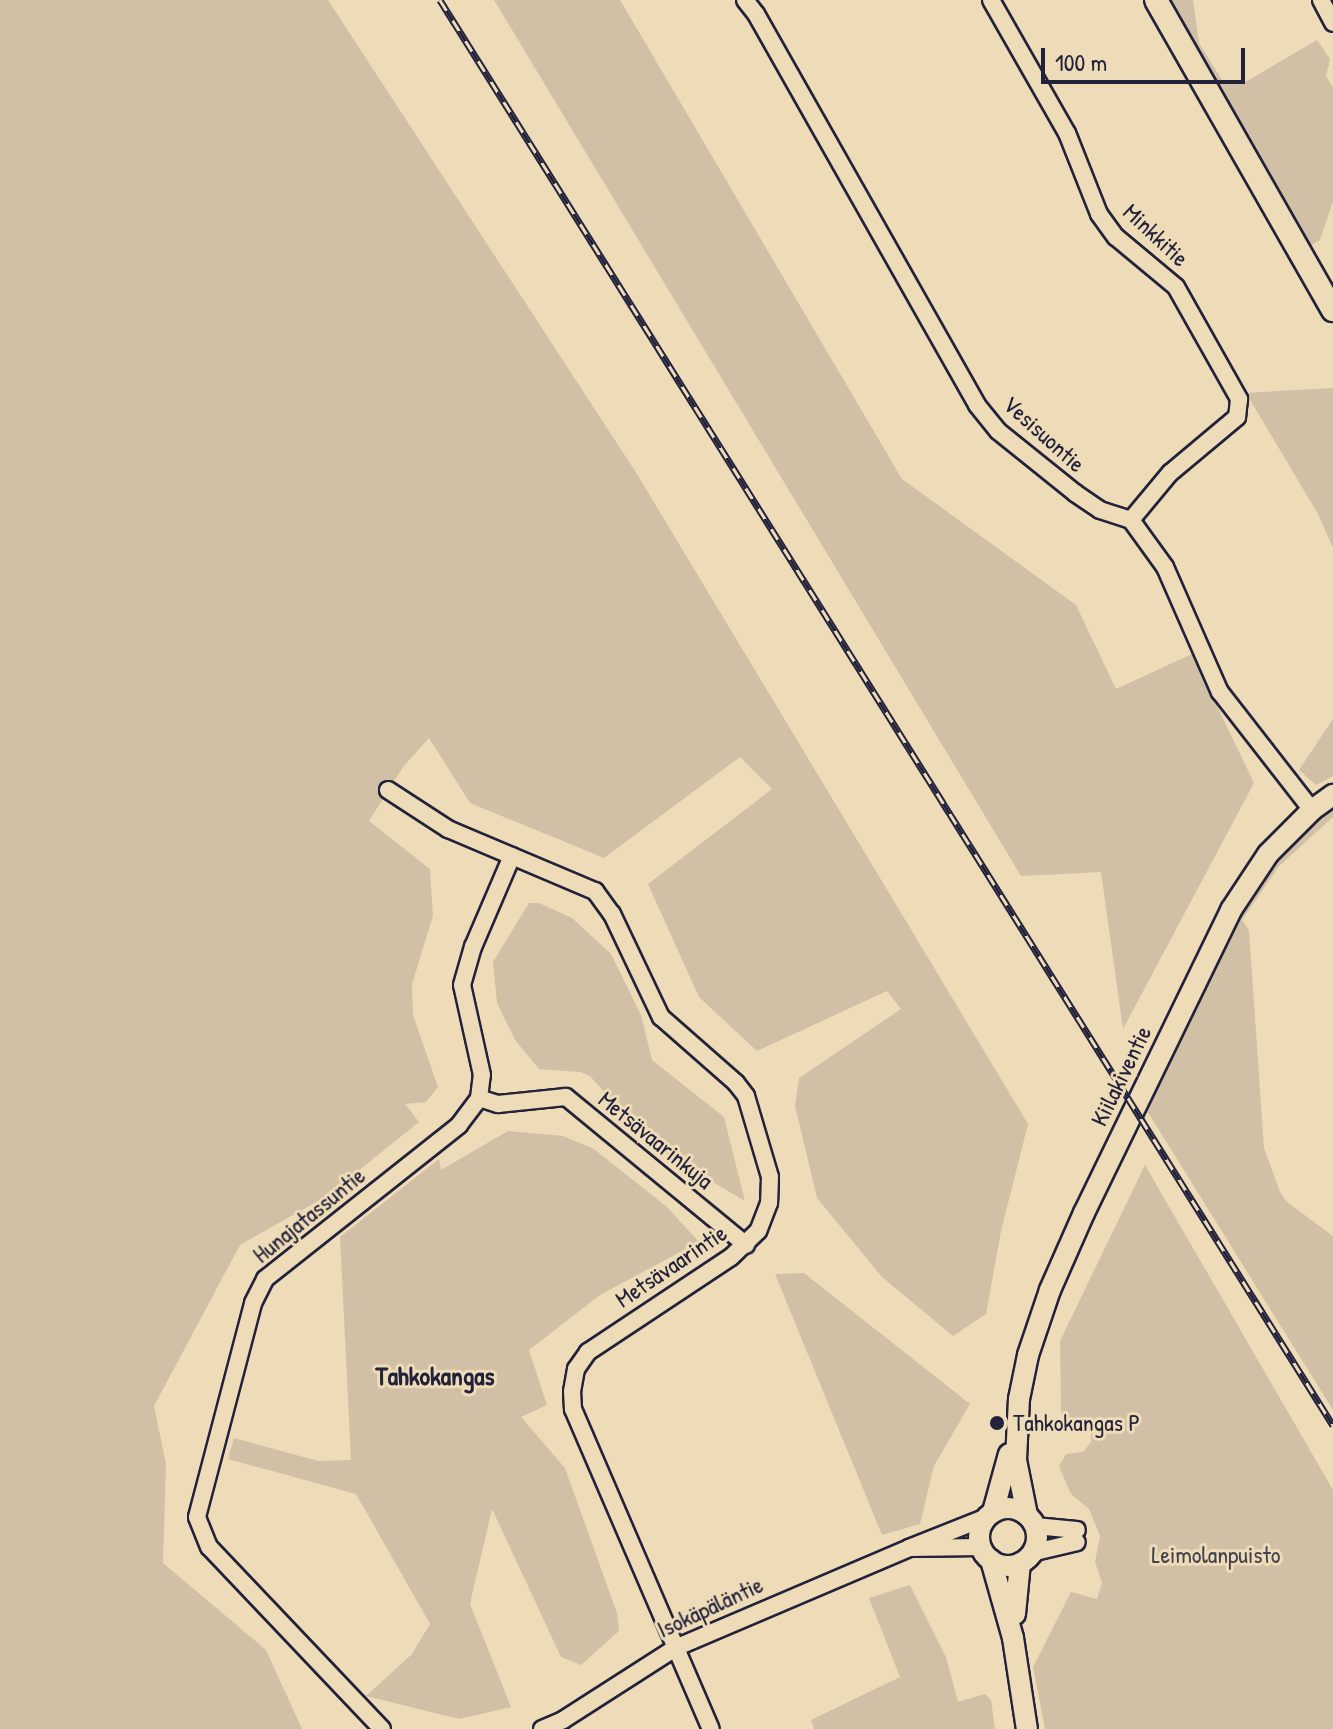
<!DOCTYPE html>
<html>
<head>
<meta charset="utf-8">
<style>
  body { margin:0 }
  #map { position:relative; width:1333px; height:1729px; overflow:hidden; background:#eedbb8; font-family:"Patrick Hand",sans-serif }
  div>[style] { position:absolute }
  .green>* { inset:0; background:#d1c0a6 }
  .roads { filter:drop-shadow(2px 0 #22223b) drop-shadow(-2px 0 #22223b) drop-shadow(0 2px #22223b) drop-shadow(0 -2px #22223b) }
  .minor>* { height:16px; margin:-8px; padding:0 8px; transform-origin:8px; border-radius:8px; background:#eedbb8 }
  .tertiary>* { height:20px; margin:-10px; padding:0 10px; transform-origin:10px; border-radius:10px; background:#eedbb8 }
  .tertiary>.ring { margin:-10px; padding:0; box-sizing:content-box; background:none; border:20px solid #eedbb8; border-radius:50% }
  .secondary>* { height:22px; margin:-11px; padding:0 11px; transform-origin:11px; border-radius:11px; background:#eedbb8 }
  .rail>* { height:7px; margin-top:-3.5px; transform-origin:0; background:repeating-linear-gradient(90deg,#eedbb8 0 12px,#22223b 0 24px); box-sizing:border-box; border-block:2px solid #22223b }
  .dots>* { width:22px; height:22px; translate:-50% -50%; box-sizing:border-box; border:4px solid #eedbb8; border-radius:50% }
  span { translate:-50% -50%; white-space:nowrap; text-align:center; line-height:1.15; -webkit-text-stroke:6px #eedbb8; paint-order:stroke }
  .street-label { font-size:24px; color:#22223b }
  .poi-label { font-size:24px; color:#22223b }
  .left { translate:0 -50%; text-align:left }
  .park-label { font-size:24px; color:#454250 }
  .neighbourhood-label { font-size:26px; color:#22223b; font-weight:700 }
  .scale { position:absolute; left:1041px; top:48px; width:204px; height:36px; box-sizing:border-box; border:4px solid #22223b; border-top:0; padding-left:10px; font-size:24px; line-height:28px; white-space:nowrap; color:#22223b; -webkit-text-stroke:6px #eedbb8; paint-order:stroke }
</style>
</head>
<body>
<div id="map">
  <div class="green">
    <i style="clip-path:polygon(0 0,328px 0,637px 474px,1028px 1124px,1001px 1231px,986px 1314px,953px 1336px,882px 1277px,817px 1198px,795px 1106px,799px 1078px,901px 1009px,887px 991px,757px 1051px,699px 997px,648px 884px,772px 789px,740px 757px,604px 858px,470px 803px,429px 738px,403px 767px,369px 821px,430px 869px,433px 916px,412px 984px,413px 1015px,438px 1087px,426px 1102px,405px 1104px,419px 1122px,327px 1196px,240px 1245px,154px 1406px,166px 1464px,163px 1563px,266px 1650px,302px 1729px,0 1729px)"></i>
    <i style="clip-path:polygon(494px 0,620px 0,902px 479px,1076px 605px,1116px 689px,1192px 654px,1254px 783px,1123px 1029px,1101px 872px,1021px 876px)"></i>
    <i style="clip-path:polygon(1161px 0,1193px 0,1199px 43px,1222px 80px,1242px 84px,1317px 40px,1330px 59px,1326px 76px,1333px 87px,1333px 201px,1320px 240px,1305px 249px)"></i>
    <i style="clip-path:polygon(1333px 388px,1333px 548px,1318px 514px,1246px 393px)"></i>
    <i style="clip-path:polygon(1333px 719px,1333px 776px,1316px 785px,1299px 770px)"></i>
    <i style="clip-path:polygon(1333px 806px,1333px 817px,1279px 866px,1242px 920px,1249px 930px,1264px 1148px,1280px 1192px,1287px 1202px,1333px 1236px,1333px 1410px,1144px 1106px,1238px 914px,1274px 860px)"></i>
    <i style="clip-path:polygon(529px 903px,539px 903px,572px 918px,611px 954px,641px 1015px,652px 1060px,724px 1117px,745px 1201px,652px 1146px,590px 1076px,580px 1072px,539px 1069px,515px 1040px,497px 1003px,493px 962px)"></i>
    <i style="clip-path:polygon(508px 1131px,563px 1136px,594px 1149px,667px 1207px,699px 1242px,600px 1295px,529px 1350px,547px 1405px,521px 1417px,565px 1468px,617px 1613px,619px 1631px,581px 1665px,561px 1657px,492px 1509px,470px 1604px,511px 1707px,459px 1719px,366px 1696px,412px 1654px,430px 1624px,356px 1494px,228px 1459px,234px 1438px,318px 1461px,351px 1460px,340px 1237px,439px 1159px,441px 1170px)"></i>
    <i style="clip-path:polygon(1145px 1165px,1333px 1490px,1333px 1729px,1045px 1729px,1033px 1667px,1071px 1592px,1097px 1599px,1102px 1583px,1095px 1562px,1100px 1536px,1089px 1509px,1071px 1494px,1059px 1466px,1066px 1454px,1083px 1452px,1091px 1442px,1091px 1430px,1061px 1413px,1060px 1341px)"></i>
    <i style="clip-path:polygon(804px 1273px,970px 1404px,934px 1466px,920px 1524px,882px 1535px,775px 1274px)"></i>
    <i style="clip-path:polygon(910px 1585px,946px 1657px,958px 1702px,985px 1694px,991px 1700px,995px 1729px,814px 1729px,811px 1720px,900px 1677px,869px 1598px)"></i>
  </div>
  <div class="roads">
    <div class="minor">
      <i style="left:745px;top:0;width:18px;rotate:52deg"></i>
      <i style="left:756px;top:14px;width:449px;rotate:60.5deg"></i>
      <i style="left:977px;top:405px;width:33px;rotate:51deg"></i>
      <i style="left:998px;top:431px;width:99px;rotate:38.8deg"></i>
      <i style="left:1075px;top:493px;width:30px;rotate:34deg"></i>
      <i style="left:1100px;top:510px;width:33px;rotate:18deg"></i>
      <i style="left:1131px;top:520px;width:58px;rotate:54.1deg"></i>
      <i style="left:1165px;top:567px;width:137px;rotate:66.3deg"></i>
      <i style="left:1220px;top:692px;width:150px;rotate:52.1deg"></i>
      <i style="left:991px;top:0;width:153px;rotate:60.3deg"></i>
      <i style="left:1067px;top:133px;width:87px;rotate:68.4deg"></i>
      <i style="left:1099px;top:214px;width:29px;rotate:54deg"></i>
      <i style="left:1116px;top:237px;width:78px;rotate:39.8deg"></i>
      <i style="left:1176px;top:287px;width:129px;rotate:60.6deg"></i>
      <i style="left:1239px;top:399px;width:18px;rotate:96deg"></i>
      <i style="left:1237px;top:417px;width:87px;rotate:140.1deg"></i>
      <i style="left:1170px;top:473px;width:61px;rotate:129.7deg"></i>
      <i style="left:1321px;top:0;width:26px;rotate:62deg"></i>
      <i style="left:388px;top:790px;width:72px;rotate:33deg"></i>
      <i style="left:448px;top:829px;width:160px;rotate:22.9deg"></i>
      <i style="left:595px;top:891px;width:29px;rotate:54deg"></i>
      <i style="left:612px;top:914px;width:114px;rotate:64.6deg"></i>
      <i style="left:661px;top:1017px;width:100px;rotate:41.3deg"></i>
      <i style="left:736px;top:1083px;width:16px;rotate:52deg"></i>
      <i style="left:746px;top:1096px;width:84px;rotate:73.5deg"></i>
      <i style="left:770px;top:1177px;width:26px;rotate:92deg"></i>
      <i style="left:769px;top:1203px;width:30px;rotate:111deg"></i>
      <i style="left:758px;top:1231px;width:37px;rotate:136deg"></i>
      <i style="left:731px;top:1257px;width:172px;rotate:146.4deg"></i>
      <i style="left:588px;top:1352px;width:21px;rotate:125deg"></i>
      <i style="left:576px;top:1369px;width:22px;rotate:100deg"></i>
      <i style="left:572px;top:1391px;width:18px;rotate:87deg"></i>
      <i style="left:573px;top:1409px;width:348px;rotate:66.7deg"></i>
      <i style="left:479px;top:1098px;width:20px;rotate:18deg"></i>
      <i style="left:498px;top:1104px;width:68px;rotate:-5.9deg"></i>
      <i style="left:566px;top:1097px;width:233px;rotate:39.4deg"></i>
      <i style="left:1035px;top:1526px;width:42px;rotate:5.4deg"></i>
      <i style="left:981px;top:1547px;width:72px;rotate:179.2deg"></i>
      <i style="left:909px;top:1548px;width:84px;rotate:-21.7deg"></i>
      <i style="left:1031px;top:1553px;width:47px;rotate:-13.4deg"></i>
      <i style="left:382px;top:1729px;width:251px;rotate:-133.5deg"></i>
      <i style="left:209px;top:1547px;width:32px;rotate:-112deg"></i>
      <i style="left:197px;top:1517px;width:221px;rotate:-75.3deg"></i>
      <i style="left:253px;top:1303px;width:27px;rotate:-63deg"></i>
      <i style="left:265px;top:1279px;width:248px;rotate:-38.4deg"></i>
      <i style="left:459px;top:1125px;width:34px;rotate:-53deg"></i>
      <i style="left:479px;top:1098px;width:23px;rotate:-83deg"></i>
      <i style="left:482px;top:1075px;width:92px;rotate:-102.5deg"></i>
      <i style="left:462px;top:985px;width:40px;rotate:-74deg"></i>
      <i style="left:473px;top:947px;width:99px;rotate:-66.8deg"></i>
      <i style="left:542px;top:1729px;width:23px;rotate:-23deg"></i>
      <i style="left:563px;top:1720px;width:133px;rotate:-32.7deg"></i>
      <i style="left:675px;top:1648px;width:254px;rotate:-23.1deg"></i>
    </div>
    <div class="tertiary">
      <i class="ring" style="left:979px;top:1508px;width:38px;height:38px"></i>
      <i style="left:993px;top:1512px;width:60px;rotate:-74.6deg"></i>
      <i style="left:1027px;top:1515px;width:56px;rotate:-101.3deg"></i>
      <i style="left:1016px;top:1460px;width:61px;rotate:-87.2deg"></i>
      <i style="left:1019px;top:1399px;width:45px;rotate:-78.4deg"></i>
      <i style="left:1028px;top:1355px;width:69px;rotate:-71.3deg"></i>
      <i style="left:1050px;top:1290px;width:84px;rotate:-66.2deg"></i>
      <i style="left:1084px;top:1213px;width:337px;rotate:-64.1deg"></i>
      <i style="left:1231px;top:910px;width:67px;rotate:-56.5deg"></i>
      <i style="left:1268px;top:854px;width:62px;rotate:-45deg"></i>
      <i style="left:1312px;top:810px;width:26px;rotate:-36deg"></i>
      <i style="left:991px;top:1560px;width:81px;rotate:74.2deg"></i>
      <i style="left:1013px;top:1638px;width:92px;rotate:81.3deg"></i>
      <i style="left:1015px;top:1614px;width:51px;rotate:-84.4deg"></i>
    </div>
    <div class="secondary">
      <i style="left:1156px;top:0;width:357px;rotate:60.3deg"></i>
    </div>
  </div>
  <div class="rail">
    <i style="left:440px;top:0;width:1682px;rotate:57.93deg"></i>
  </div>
  <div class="dots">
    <i style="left:997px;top:1423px;background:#22223b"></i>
  </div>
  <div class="street-label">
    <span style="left:1156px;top:235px;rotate:43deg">Minkkitie</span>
    <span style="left:1044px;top:434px;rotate:42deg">Vesisuontie</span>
    <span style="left:1121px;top:1076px;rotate:-64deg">Kiilakiventie</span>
    <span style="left:656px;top:1140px;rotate:39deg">Metsävaarinkuja</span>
    <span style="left:309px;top:1215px;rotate:-39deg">Hunajatassuntie</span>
    <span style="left:671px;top:1266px;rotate:-34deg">Metsävaarintie</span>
    <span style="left:710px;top:1607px;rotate:-25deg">Isokäpäläntie</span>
  </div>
  <div class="poi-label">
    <span class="left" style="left:1013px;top:1423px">Tahkokangas P</span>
  </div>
  <div class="park-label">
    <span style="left:1216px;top:1555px">Leimolanpuisto</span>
  </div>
  <div class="neighbourhood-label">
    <span style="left:435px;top:1376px">Tahkokangas</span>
  </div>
  <div class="scale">100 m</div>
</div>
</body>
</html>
